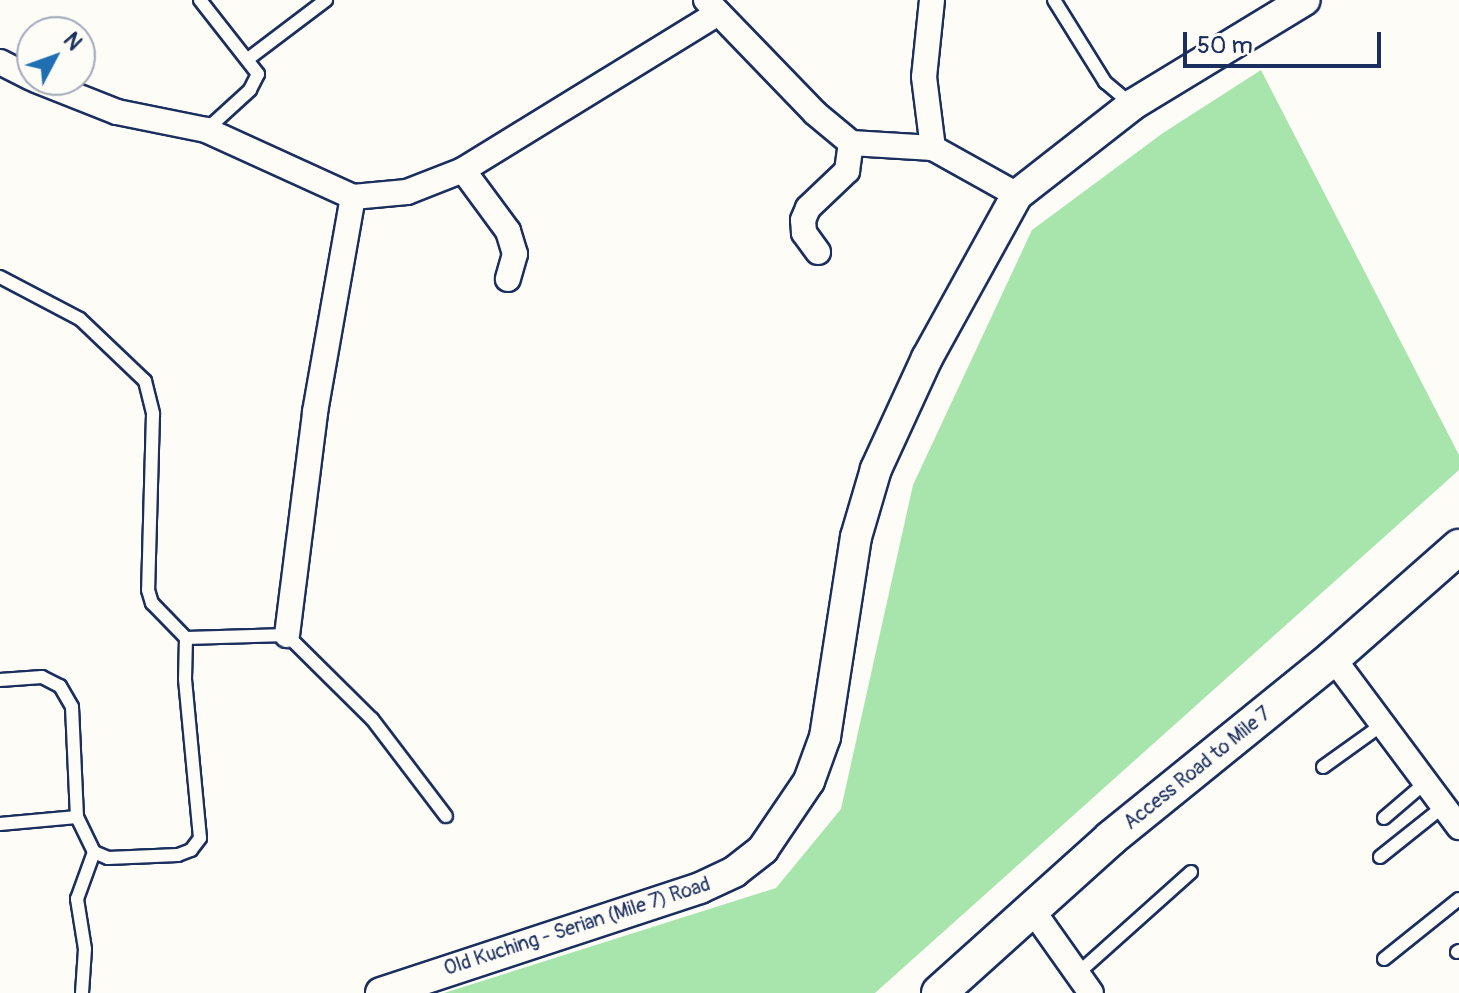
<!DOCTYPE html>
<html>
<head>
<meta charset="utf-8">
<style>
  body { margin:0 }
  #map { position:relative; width:1459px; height:993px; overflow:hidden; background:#fdfcf7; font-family:Pangolin,sans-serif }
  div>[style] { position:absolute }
  .green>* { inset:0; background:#a7e5ad }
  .roads { filter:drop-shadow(2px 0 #1b2f5e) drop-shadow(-2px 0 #1b2f5e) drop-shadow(0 2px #1b2f5e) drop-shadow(0 -2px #1b2f5e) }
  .service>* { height:12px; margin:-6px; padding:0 6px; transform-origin:6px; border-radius:6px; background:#fdfcf7 }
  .minor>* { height:24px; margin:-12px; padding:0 12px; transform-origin:12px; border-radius:12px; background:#fdfcf7 }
  .tertiary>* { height:30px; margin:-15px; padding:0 15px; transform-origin:15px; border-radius:15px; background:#fdfcf7 }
  .secondary>* { height:34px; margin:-17px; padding:0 17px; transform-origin:17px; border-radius:17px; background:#fdfcf7 }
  span { translate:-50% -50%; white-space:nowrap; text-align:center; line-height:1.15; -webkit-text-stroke:6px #fdfcf7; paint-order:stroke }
  .street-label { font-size:20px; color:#1b2f5e }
  .north { position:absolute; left:16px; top:16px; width:80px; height:80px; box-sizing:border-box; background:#fdfcf7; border:2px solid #a3aaba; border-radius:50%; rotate:49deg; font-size:22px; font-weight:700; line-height:32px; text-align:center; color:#1b2f5e }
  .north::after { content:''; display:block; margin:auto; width:28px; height:36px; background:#1f6fb2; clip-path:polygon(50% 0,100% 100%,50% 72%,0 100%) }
  .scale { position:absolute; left:1183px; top:32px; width:198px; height:36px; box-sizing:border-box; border:4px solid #1b2f5e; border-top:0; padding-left:10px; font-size:24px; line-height:28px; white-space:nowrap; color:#1b2f5e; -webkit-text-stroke:6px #fdfcf7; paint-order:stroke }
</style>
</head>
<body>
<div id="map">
  <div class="green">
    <i style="clip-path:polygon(1261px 70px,1459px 455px,1459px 470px,875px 993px,444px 993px,776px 888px,841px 809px,913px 485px,1032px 230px,1163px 133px)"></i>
  </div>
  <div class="roads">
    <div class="service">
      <i style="left:200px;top:0;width:94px;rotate:51.9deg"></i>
      <i style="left:258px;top:74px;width:18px;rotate:117deg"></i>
      <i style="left:250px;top:90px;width:59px;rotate:137.7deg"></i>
      <i style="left:1054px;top:0;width:97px;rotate:58.1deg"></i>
      <i style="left:1105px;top:82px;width:35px;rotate:40deg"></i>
      <i style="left:248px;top:59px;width:98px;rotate:-37.1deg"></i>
      <i style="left:0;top:277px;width:90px;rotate:27.7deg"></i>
      <i style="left:80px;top:319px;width:90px;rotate:43.6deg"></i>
      <i style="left:145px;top:381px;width:34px;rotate:76deg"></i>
      <i style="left:153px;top:414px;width:176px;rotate:91.6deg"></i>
      <i style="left:148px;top:590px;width:14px;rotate:73deg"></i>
      <i style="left:152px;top:603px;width:49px;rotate:45.8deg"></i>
      <i style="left:186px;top:638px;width:101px;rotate:-1.7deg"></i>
      <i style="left:287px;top:635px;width:120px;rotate:44.7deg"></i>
      <i style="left:372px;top:719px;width:122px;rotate:52.7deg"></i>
      <i style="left:0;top:680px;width:42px;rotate:-4.1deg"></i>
      <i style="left:42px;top:677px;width:20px;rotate:27deg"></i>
      <i style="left:60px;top:686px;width:24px;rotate:60deg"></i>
      <i style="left:72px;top:707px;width:110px;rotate:87.4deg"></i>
      <i style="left:77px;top:817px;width:39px;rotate:64deg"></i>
      <i style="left:94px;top:852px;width:15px;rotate:23deg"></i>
      <i style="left:108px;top:858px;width:70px;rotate:-2.5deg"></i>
      <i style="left:178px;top:855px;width:14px;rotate:-21deg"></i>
      <i style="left:191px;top:850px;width:15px;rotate:-53deg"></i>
      <i style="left:200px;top:838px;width:160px;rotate:-95.4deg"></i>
      <i style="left:185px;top:679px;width:41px;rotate:-88.6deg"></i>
      <i style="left:1323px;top:767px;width:74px;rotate:-35.6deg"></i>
      <i style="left:1384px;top:818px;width:55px;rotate:-40.6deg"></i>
      <i style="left:0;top:824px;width:77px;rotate:-5.2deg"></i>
      <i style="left:1380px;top:857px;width:82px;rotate:-38.6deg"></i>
      <i style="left:1457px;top:952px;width:2px;rotate:-27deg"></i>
      <i style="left:1384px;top:959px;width:96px;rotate:-38.7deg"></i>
      <i style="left:1077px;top:974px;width:153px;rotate:-41.8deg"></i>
      <i style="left:82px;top:993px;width:44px;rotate:-86.1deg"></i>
      <i style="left:85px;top:949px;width:51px;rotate:-99.1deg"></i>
      <i style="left:77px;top:899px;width:50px;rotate:-70.1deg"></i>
    </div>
    <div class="minor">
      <i style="left:706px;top:0;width:157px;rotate:46deg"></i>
      <i style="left:815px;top:113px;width:47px;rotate:39.8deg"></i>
      <i style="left:851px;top:143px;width:82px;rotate:3.5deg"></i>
      <i style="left:933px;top:148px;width:96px;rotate:29.2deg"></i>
      <i style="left:932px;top:0;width:77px;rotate:95.9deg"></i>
      <i style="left:924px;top:77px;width:72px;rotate:82.8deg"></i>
      <i style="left:0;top:62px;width:36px;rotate:27deg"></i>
      <i style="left:36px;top:80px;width:87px;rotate:21.6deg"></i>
      <i style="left:117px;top:112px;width:91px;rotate:11.4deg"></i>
      <i style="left:206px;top:130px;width:162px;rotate:24.5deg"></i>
      <i style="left:463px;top:170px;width:76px;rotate:53.6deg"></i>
      <i style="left:508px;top:231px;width:24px;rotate:73deg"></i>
      <i style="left:515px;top:254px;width:26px;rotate:106deg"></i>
      <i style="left:818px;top:252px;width:24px;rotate:-126deg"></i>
      <i style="left:804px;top:233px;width:13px;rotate:-94deg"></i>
      <i style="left:803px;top:220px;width:13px;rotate:-67deg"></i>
      <i style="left:808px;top:208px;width:54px;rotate:-43.5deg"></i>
      <i style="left:847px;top:171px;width:28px;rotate:-82deg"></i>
      <i style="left:287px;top:635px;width:225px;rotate:-82.8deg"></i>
      <i style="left:315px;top:412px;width:218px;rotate:-80deg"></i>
      <i style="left:353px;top:197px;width:54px;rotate:-5.3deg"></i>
      <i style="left:407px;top:192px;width:60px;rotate:-21.4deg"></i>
      <i style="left:463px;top:170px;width:299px;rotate:-31.6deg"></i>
      <i style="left:1333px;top:658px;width:211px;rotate:53.3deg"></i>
      <i style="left:1033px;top:911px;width:100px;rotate:54.7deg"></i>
    </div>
    <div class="tertiary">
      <i style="left:381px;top:993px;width:336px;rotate:-18.2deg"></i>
      <i style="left:700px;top:888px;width:38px;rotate:-25deg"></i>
      <i style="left:734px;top:872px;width:37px;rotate:-38deg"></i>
      <i style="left:763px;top:849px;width:82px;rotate:-55.9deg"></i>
      <i style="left:809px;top:781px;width:47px;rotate:-70deg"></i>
      <i style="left:825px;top:737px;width:202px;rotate:-81.2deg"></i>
      <i style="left:856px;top:537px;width:71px;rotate:-73.6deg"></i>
      <i style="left:876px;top:469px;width:122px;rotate:-65.3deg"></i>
      <i style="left:927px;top:358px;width:186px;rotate:-61.1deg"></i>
      <i style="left:1017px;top:195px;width:146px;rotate:-38deg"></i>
      <i style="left:1132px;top:105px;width:202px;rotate:-31.3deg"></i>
    </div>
    <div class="secondary">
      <i style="left:939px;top:993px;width:232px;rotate:-42deg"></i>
      <i style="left:1111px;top:838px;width:286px;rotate:-39deg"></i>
      <i style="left:1333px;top:658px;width:168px;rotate:-41.4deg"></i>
    </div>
  </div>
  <div class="street-label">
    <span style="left:1197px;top:768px;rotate:-39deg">Access Road to Mile 7</span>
    <span style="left:577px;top:926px;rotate:-18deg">Old Kuching - Serian (Mile 7) Road</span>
  </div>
  <div class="north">N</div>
  <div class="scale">50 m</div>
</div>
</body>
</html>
